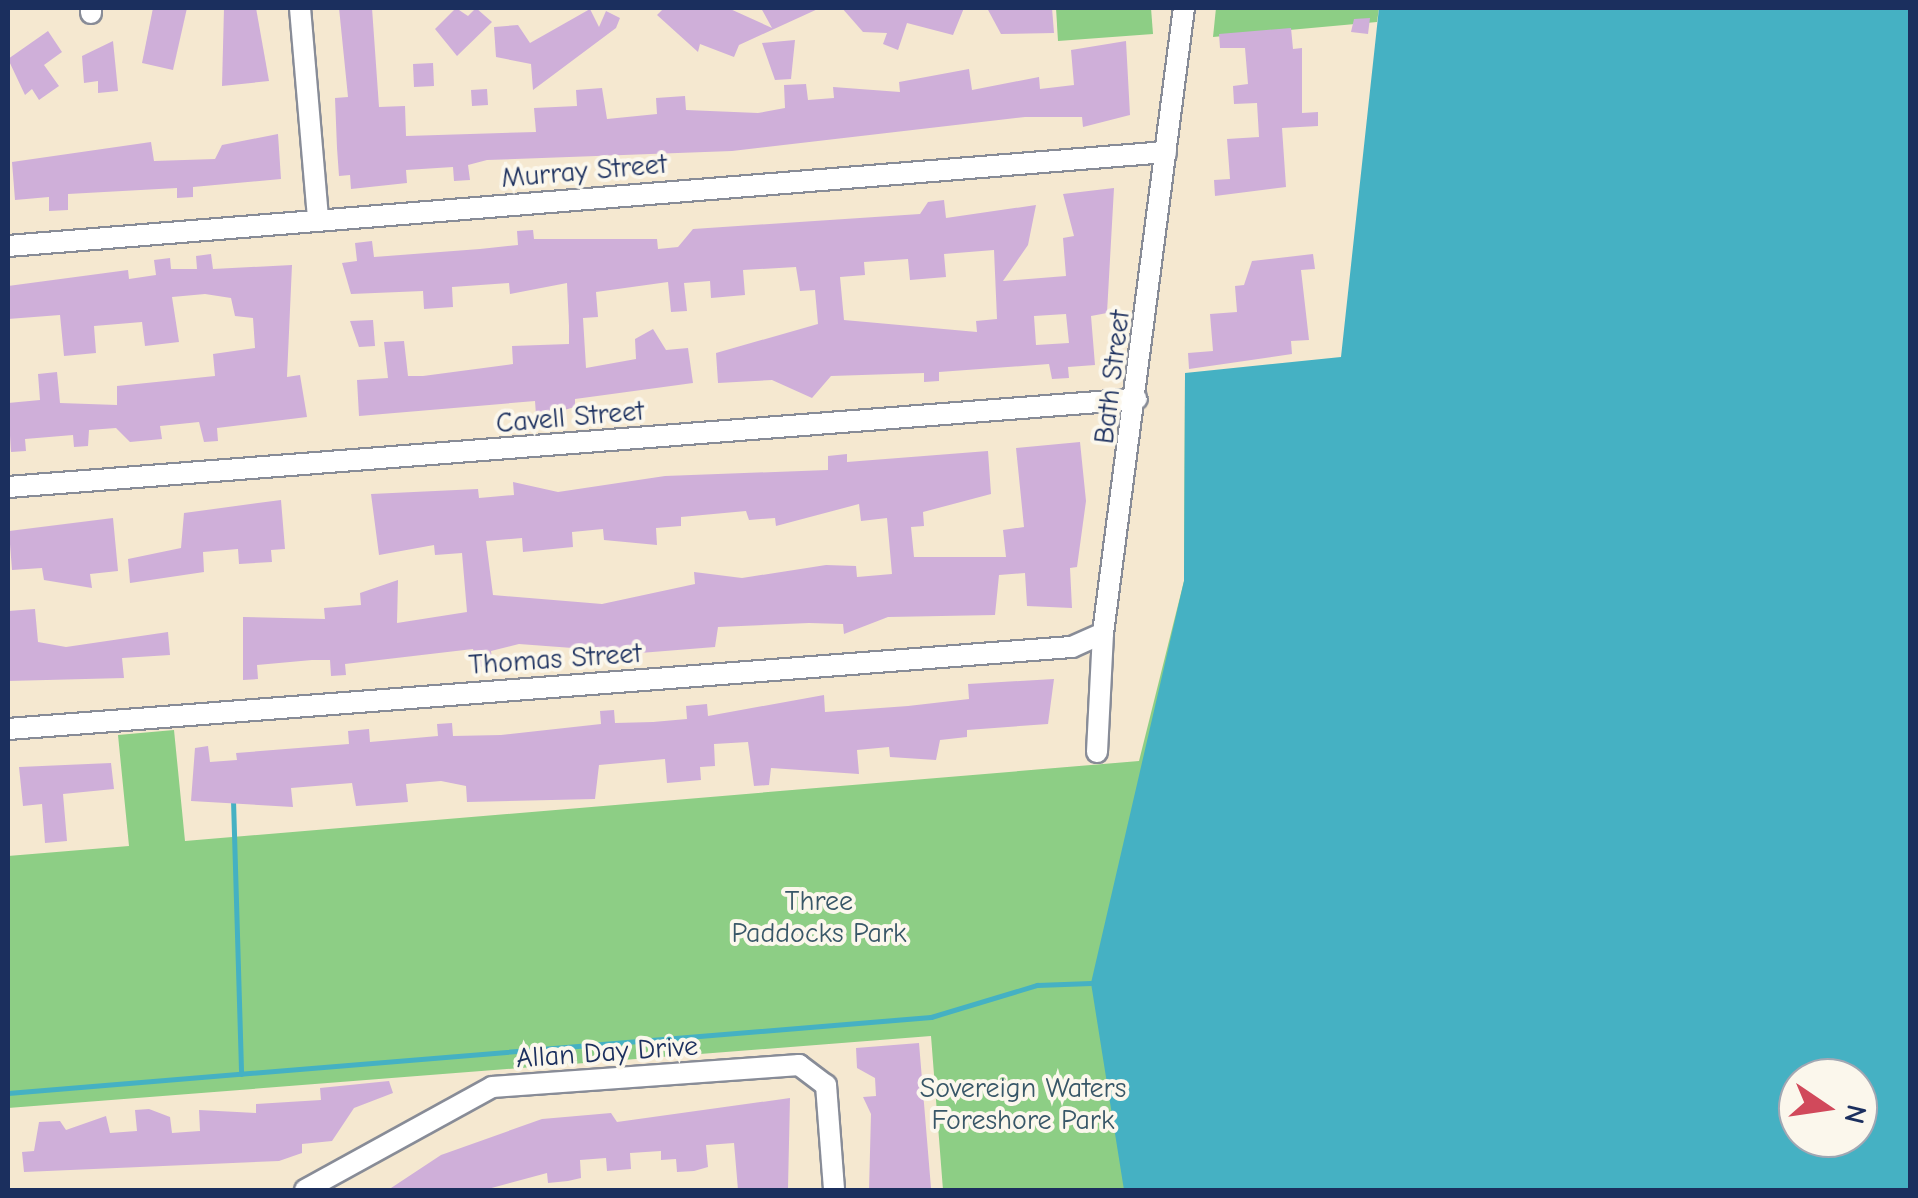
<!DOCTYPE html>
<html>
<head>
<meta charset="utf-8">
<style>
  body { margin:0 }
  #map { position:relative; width:1918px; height:1198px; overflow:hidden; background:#f5e8d0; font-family:"Comic Neue",sans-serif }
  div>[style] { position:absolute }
  .green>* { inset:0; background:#8dce85 }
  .water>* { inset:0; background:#45b1c3 }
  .stream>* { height:5px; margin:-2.5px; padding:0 2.5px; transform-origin:2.5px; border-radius:2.5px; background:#45b1c3 }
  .building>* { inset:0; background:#cfafd9 }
  .roads { filter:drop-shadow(2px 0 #888c97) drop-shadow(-2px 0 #888c97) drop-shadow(0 2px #888c97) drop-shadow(0 -2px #888c97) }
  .street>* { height:20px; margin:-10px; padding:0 10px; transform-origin:10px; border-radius:10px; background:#fff }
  span { translate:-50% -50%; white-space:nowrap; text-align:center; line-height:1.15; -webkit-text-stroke:8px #fbf7ec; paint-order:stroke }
  .street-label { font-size:28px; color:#1b2f5e }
  .park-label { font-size:28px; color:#385768 }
  .frame { position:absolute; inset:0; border:10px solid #1b2f5e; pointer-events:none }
  .north { position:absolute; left:1778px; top:1058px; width:100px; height:100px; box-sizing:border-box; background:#fbf7ec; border:2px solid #a1a7b3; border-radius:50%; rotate:103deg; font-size:28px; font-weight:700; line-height:40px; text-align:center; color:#1b2f5e }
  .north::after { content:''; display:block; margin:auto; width:35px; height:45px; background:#d1495b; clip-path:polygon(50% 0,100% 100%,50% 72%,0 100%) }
</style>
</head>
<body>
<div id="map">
  <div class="green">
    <i style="clip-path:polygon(1056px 8px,1151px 8px,1153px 34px,1058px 41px)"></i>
    <i style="clip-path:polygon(1216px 8px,1379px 8px,1377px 22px,1213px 37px)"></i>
    <i style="clip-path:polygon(1185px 373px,1319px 1190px,943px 1190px,931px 1036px,8px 1108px,8px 856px,129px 846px,118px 735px,174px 730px,185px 841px,1139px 761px,1184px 581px)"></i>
  </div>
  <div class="water">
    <i style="clip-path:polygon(evenodd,1379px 8px,1910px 8px,1910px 1190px,1124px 1190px,1091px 983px,1184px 581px,1185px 373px,1341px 357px,1379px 8px,1798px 1078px,1858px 1078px,1858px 1138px,1798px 1138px,1798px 1078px)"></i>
  </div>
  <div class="stream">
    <i style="left:233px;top:800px;width:274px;rotate:88.3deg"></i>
    <i style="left:8px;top:1093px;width:926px;rotate:-4.71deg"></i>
    <i style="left:931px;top:1017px;width:111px;rotate:-16.8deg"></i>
    <i style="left:1037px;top:985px;width:54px;rotate:-2.1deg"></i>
  </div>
  <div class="building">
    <i style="clip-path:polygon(153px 8px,187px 8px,173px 70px,142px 63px)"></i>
    <i style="clip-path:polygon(224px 8px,256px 8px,269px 81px,222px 86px)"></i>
    <i style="clip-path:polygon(339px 8px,372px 8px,379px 107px,405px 106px,406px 136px,536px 132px,534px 108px,577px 106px,576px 90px,602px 88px,607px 119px,657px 114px,656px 98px,685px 96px,686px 110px,758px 113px,785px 108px,784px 85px,806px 84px,808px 100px,834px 98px,833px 87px,900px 92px,899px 82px,969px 69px,972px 90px,1039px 77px,1040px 89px,1074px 85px,1071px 50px,1126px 41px,1130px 115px,1083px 127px,1082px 117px,1025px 117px,732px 151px,487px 160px,468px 165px,470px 180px,454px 181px,453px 167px,406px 170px,407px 183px,351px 189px,350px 175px,339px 176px,337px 148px,335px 98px,348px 97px)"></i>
    <i style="clip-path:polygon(456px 8px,468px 16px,476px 8px,492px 22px,457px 56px,435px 29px)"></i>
    <i style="clip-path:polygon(664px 8px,728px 8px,772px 28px,761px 8px,820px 8px,739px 45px,734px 57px,700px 44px,698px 52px,657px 15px)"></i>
    <i style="clip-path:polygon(842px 8px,964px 8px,953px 35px,907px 23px,898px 50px,883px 44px,887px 33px,863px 32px)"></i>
    <i style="clip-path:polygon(987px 8px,1052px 8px,1054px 33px,1001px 34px)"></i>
    <i style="clip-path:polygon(590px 9px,599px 27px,606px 11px,620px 18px,616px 28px,533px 90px,531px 64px,496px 57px,494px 27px,518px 25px,530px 43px)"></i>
    <i style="clip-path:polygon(1370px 18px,1368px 34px,1351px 32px,1354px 19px)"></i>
    <i style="clip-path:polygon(1291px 28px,1293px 49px,1302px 48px,1302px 113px,1318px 112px,1318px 126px,1282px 128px,1286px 187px,1215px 196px,1214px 180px,1230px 179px,1227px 139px,1259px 137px,1257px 103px,1234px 104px,1233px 86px,1248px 84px,1245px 48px,1220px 48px,1219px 34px)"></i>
    <i style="clip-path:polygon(48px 31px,62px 52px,44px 65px,59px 86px,39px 100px,32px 89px,25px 95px,8px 59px)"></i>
    <i style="clip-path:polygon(795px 40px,791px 79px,775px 80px,762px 43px)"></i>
    <i style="clip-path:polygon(113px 41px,118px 91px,98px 93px,98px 81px,84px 83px,82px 56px)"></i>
    <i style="clip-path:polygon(433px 63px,434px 86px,414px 87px,413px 64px)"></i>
    <i style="clip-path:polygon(487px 89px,488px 105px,472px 106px,471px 90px)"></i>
    <i style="clip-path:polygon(278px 134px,281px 179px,193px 187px,193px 197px,177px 198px,177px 188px,68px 194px,68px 210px,49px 211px,49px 197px,15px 200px,12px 162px,151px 142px,154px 161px,215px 159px,222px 145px)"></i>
    <i style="clip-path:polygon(evenodd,1114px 188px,1107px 313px,1091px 316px,1095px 365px,1068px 367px,1069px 378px,1052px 379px,1049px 364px,939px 372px,939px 381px,924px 382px,924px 373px,831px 376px,812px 398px,772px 380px,718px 383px,716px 353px,818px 324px,815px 290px,800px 291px,796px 267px,743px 270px,745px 295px,711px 298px,710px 281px,684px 283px,687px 311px,671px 312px,668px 282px,596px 292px,598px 317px,583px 318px,586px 368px,636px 359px,635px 339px,653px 329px,666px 350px,688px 348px,693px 383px,575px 399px,575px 407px,553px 413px,536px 415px,535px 401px,359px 416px,357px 380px,388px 378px,384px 342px,404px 341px,408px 376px,423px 376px,513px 364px,512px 346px,569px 344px,569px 326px,567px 283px,510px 294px,509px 283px,452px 287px,453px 307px,424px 309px,423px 291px,351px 294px,342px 263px,357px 261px,355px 243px,372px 241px,374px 257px,480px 249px,518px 245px,517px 231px,533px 230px,534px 239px,657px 239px,658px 249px,678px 247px,693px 229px,920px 214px,928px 202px,944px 200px,946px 218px,1036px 205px,1028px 245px,1003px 281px,1066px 276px,1063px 238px,1074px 236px,1063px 194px,1114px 188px,994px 250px,997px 319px,976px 321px,977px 332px,844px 320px,840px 277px,865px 275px,864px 262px,908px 259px,910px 280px,946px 277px,944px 254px,994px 250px,1114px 188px,1066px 314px,1069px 343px,1036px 345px,1034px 316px,1066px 314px)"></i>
    <i style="clip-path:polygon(211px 254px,213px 269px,292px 265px,287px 377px,300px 375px,307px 417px,217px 428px,218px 441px,204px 442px,199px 422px,160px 426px,162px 439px,130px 442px,116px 428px,89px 430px,88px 446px,74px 447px,73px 435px,25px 439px,26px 451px,11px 452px,8px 403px,40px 400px,38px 374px,57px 372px,60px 403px,117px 405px,117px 386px,215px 376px,213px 354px,255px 348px,253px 318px,235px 316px,231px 298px,205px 294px,172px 297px,179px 342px,145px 346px,142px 322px,94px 326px,96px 353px,64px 356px,60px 315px,8px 319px,8px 286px,128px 270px,129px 279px,156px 275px,154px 260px,170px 258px,171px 269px,197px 269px,196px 256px)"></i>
    <i style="clip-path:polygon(1313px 254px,1315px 269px,1301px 270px,1309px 340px,1291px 341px,1292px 354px,1189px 369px,1188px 353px,1213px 351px,1210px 314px,1237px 312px,1235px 286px,1244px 285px,1252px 261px)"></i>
    <i style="clip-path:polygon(373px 320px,375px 346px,359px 347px,350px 321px)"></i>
    <i style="clip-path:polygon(evenodd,1080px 442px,1086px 501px,1077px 567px,1070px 568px,1072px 608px,1027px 606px,1025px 573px,999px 575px,995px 615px,888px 617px,844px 634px,843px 624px,809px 623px,718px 627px,715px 647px,640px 653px,519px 644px,491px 651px,493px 666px,477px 667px,473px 649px,345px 664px,346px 675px,331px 676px,330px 660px,312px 660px,257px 665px,258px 679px,243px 680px,243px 617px,325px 619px,324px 608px,361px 605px,360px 593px,398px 580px,397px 623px,467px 612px,462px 553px,435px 555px,434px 545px,379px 555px,371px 494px,478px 489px,479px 498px,514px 495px,513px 482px,558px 492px,665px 476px,828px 470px,828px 456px,847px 454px,847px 462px,988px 451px,991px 494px,923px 512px,924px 526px,911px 527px,914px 557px,1006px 557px,1003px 530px,1024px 527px,1016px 448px,1080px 442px,859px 504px,861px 521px,887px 518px,892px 574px,857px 577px,856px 566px,826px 565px,742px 578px,694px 572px,695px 584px,602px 604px,493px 595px,486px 541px,522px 538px,523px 552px,573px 547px,572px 532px,603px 529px,604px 540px,657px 545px,656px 528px,681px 526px,681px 517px,746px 511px,749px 520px,775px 518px,776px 526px,859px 504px)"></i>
    <i style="clip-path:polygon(281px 500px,285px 549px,271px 550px,272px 562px,239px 564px,238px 549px,203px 552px,204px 572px,130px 583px,128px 559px,181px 548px,184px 513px)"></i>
    <i style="clip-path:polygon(113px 518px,118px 571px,90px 574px,92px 588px,44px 580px,42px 568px,12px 570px,9px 531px)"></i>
    <i style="clip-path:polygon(35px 609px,38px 642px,66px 647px,168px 632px,170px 655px,122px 658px,124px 678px,8px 681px,8px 611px)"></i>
    <i style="clip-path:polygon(1054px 679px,1048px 724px,967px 730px,967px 737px,940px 740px,936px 760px,890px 757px,889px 747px,857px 750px,859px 774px,771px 768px,769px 785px,754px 786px,748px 742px,714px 744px,715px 766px,700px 767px,701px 780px,667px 783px,665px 759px,599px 765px,595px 799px,467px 802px,466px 786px,441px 781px,406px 784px,408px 802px,356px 806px,352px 783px,291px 788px,293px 807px,191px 801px,195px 748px,208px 746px,210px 762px,237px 760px,236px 753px,349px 744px,348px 731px,369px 729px,370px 742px,438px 736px,437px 724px,452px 723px,453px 736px,501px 735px,601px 724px,600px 711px,614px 710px,615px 723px,653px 722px,687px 719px,686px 706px,707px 704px,708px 716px,824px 695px,825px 712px,908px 706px,969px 699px,968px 684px)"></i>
    <i style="clip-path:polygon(111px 763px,114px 789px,63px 794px,67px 841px,45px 843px,42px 804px,23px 806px,19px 767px)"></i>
    <i style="clip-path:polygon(919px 1043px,931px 1188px,869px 1190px,871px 1114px,863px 1097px,876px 1096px,875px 1078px,857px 1068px,856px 1048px)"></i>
    <i style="clip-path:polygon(389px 1081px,393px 1093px,354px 1108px,332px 1141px,302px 1144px,302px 1153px,279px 1161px,24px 1172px,22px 1152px,34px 1151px,39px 1122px,60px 1121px,66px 1130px,106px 1116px,110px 1133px,137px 1131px,135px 1110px,149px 1109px,170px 1117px,172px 1133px,200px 1131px,199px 1110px,256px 1113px,256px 1104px,321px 1100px,320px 1088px)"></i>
    <i style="clip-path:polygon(790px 1098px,788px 1188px,738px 1190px,734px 1143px,706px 1145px,708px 1167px,694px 1171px,677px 1172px,676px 1159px,661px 1160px,661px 1151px,630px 1153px,631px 1169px,607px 1171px,606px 1158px,580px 1160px,581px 1178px,568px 1181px,548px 1183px,547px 1173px,484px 1190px,388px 1190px,441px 1155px,542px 1119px,611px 1113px,617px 1122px)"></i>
  </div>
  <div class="roads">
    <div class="street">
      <i style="left:91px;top:8px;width:5px;rotate:90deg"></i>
      <i style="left:300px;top:8px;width:213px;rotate:85.1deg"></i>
      <i style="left:8px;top:246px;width:1162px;rotate:-4.64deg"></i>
      <i style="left:8px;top:487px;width:1132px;rotate:-4.46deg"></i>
      <i style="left:8px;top:729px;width:1067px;rotate:-4.41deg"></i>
      <i style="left:1072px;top:647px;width:34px;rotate:-24deg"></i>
      <i style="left:1097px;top:752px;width:119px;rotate:-87.1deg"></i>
      <i style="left:1103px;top:633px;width:630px;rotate:-82.62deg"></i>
      <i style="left:305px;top:1190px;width:213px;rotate:-28.8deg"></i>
      <i style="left:492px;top:1087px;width:308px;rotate:-4.1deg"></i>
      <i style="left:799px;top:1065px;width:34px;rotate:37deg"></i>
      <i style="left:826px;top:1085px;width:105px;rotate:85.6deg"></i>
    </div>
  </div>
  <div class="street-label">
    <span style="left:584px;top:171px;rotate:-5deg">Murray Street</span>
    <span style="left:1112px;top:377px;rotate:-83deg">Bath Street</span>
    <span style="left:570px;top:417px;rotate:-5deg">Cavell Street</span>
    <span style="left:555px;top:659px;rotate:-4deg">Thomas Street</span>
    <span style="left:607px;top:1052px;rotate:-4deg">Allan Day Drive</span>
  </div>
  <div class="park-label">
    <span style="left:819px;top:917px">Three<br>Paddocks Park</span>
    <span style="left:1023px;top:1104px">Sovereign Waters<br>Foreshore Park</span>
  </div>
  <div class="frame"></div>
  <div class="north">N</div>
</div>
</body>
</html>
